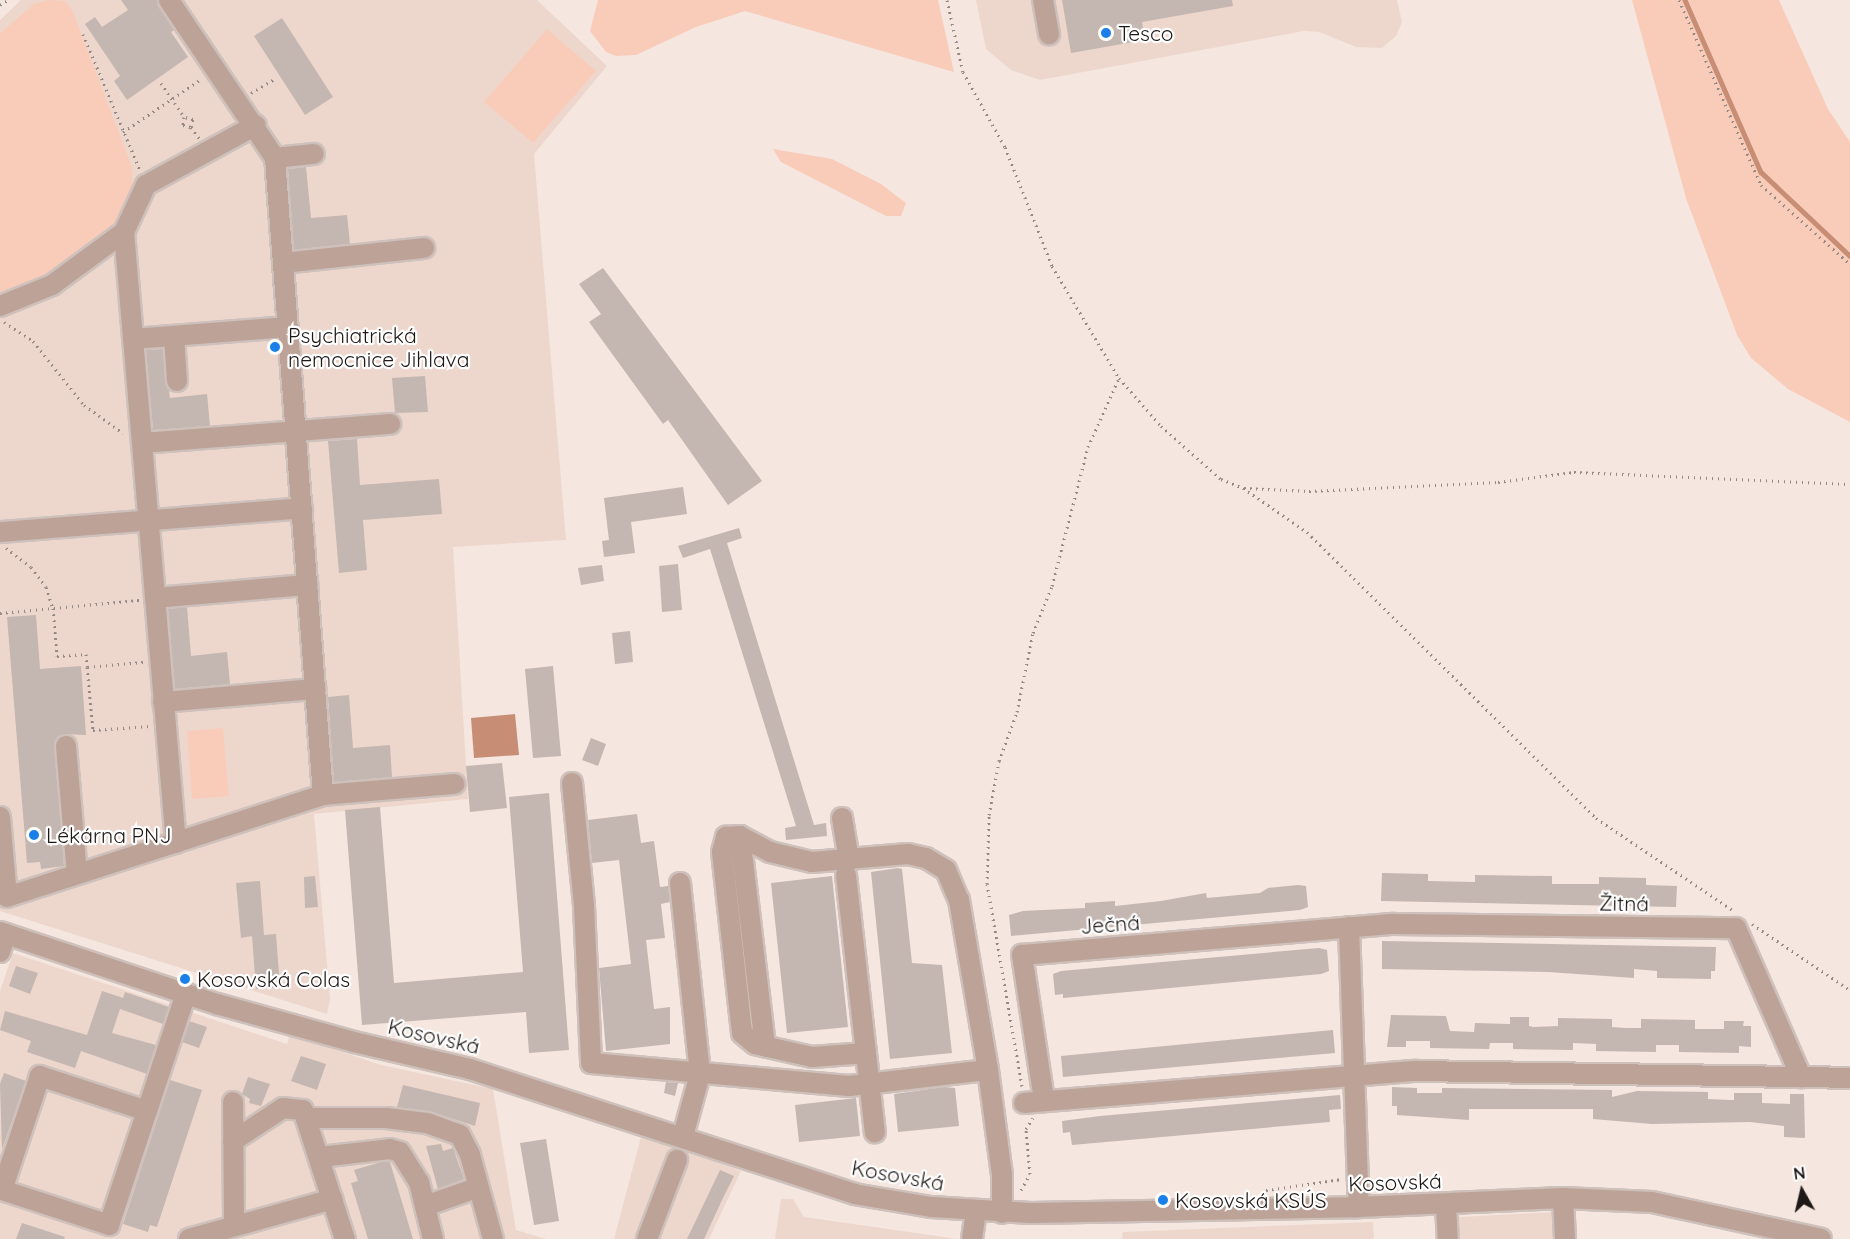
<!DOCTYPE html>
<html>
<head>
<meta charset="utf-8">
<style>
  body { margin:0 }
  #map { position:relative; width:1850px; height:1239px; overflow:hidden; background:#f5e6e0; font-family:Quicksand,sans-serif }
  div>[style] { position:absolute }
  .built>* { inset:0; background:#edd7cd }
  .green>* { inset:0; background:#f9ccb9 }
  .water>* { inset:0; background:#c78e75 }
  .stream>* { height:4.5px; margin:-2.25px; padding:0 2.25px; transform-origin:2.25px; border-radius:2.25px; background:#c78e75 }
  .building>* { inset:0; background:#c4b6b0 }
  .path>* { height:3px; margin-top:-1.5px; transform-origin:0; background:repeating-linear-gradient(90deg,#948985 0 1.5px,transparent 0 6px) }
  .roads { filter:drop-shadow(2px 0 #cec1bc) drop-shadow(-2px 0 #cec1bc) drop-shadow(0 2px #cec1bc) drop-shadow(0 -2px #cec1bc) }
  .minor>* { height:20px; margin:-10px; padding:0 10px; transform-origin:10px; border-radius:10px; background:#bda297 }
  .dots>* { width:16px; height:16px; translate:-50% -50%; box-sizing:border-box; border:3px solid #fff; border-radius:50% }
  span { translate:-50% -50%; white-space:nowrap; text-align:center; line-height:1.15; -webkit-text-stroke:4.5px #fff; paint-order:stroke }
  .poi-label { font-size:21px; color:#1e1917 }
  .left { translate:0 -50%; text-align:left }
  .street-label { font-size:21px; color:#1e1917 }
  .north { position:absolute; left:1772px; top:1161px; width:60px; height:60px; -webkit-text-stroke:4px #fff; paint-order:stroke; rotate:352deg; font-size:16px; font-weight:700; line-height:24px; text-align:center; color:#1e1917 }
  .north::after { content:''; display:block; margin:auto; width:21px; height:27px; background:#1e1917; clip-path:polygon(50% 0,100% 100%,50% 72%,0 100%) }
</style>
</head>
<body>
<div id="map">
  <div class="built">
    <i style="clip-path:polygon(21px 0,537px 0,607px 66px,534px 154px,566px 540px,453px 547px,468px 799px,314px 814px,330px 999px,327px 1014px,0 911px,0 20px)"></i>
    <i style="clip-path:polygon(976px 0,1397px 0,1402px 22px,1396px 36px,1382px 48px,1356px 47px,1319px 32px,1304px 31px,1040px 80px,1011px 70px,986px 49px)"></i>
    <i style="clip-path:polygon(13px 953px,287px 1044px,290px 1034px,381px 1065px,493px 1089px,516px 1230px,546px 1239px,0 1239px,0 991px)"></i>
    <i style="clip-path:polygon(642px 1133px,741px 1171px,709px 1239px,614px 1239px)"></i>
    <i style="clip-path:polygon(781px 1199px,793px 1199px,804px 1217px,958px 1239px,775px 1239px)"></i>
    <i style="clip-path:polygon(1555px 1212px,1556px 1239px,1442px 1239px,1440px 1218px)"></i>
    <i style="clip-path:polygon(1373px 1222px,1374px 1239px,1122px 1239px,1123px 1232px)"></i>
  </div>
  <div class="green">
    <i style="clip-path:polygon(48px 0,66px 1px,73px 12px,132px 167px,133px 190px,114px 229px,70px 264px,0 298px,0 33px,34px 4px)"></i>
    <i style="clip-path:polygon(598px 0,938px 0,954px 72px,745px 11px,696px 27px,636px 55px,616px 56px,606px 52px,590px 31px)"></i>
    <i style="clip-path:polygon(1632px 0,1779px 0,1828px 109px,1850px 142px,1850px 422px,1788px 389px,1751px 358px,1737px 335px,1686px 198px)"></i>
    <i style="clip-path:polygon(547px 29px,596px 71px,533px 143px,484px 102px)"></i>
    <i style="clip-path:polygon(773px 149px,832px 159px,881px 184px,906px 203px,901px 216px,886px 216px,781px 162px)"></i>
    <i style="clip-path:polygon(223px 728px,229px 796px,192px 799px,187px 731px)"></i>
  </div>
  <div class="water">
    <i style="clip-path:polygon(515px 714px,519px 755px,474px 758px,471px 718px)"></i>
  </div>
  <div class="stream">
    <i style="left:1685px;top:0;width:188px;rotate:66.2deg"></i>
    <i style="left:1761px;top:172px;width:122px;rotate:43.3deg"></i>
  </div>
  <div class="building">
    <i style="clip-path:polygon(121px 0,157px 0,175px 30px,171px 32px,188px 57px,127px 100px,114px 81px,120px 76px,85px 24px,95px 17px,102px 27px,128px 10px)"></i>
    <i style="clip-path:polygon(1062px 0,1232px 0,1233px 6px,1142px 22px,1145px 40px,1071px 53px)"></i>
    <i style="clip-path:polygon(282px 18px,333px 97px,305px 115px,254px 36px)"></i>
    <i style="clip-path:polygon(306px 167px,311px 218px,347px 215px,350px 244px,294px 250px,288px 169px)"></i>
    <i style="clip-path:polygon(603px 268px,762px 481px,728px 505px,668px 420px,663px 424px,589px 322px,601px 314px,579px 284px)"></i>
    <i style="clip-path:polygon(163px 349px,170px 398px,207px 394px,210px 426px,153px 430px,146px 350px)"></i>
    <i style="clip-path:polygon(425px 376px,428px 412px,395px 413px,392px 378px)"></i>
    <i style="clip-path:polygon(357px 439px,360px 485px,439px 479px,442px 514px,363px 520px,367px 570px,339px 573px,328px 441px)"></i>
    <i style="clip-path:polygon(683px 487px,687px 514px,631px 522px,635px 553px,604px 557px,602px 541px,609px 540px,604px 498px)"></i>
    <i style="clip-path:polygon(739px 528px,742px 538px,727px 543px,814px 825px,826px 823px,827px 836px,786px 840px,785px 828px,796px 826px,710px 549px,683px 558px,678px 546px)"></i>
    <i style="clip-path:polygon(678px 564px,682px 610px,662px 612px,659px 566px)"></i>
    <i style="clip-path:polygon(602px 565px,604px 581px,581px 585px,578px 568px)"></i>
    <i style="clip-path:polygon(187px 607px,191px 656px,227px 652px,230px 684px,175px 689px,168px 609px)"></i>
    <i style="clip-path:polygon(36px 615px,40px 669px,81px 666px,86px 735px,64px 734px,55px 741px,64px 866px,41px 869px,40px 862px,27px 863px,7px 617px)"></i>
    <i style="clip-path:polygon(630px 631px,633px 662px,615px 664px,612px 633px)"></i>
    <i style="clip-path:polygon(553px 666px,561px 756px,533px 758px,525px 669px)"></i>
    <i style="clip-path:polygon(349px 695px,353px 748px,390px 745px,392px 777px,334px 782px,328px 697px)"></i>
    <i style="clip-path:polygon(591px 738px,606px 744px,598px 766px,582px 760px)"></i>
    <i style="clip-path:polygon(502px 763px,507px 808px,470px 812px,466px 766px)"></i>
    <i style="clip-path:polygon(549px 793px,569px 1050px,529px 1053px,526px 1012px,362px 1025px,345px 810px,380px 807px,394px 983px,523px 972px,509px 797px)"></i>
    <i style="clip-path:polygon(637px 814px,641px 843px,654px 841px,660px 887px,668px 886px,670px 902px,661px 904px,665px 938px,646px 940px,654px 1009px,670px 1007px,670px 1044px,606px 1051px,599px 968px,631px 964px,619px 860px,592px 863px,588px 820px)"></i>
    <i style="clip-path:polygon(898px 868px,902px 869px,912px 963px,942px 965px,952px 1053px,890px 1059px,871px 872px)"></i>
    <i style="clip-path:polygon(1382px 873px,1428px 874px,1428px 881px,1475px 882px,1475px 875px,1552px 876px,1552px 884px,1599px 884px,1599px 877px,1646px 878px,1646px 885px,1677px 886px,1676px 907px,1381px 901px)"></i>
    <i style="clip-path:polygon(315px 876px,318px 907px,305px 908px,304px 877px)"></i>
    <i style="clip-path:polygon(832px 876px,848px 1027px,787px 1033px,771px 883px)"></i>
    <i style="clip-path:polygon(260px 881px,264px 935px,276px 934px,280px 987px,256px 989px,252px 936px,241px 938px,236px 883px)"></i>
    <i style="clip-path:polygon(1298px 885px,1306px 886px,1308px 907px,1300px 910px,1011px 936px,1009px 915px,1023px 911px,1085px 908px,1085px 903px,1115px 901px,1115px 906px,1161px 901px,1206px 893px,1207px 898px,1260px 893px,1268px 888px)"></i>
    <i style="clip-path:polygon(1382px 941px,1716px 947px,1715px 971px,1711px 971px,1711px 979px,1657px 978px,1657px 971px,1634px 969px,1634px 978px,1548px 972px,1382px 969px)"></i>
    <i style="clip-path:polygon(1319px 948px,1327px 950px,1329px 971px,1321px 974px,1063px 998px,1063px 994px,1055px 995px,1053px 974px,1061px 971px)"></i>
    <i style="clip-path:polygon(16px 966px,38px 973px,30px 994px,9px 986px)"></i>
    <i style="clip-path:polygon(102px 991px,123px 998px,125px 992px,169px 1007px,163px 1024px,120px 1009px,112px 1033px,156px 1045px,147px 1074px,81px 1051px,75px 1068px,27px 1052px,31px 1041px,0 1030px,5px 1011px,87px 1035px)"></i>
    <i style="clip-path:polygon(1391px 1015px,1446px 1016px,1450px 1031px,1474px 1032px,1475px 1023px,1510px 1024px,1510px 1017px,1529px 1017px,1529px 1026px,1533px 1027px,1558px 1026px,1558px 1018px,1612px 1019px,1612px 1027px,1626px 1028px,1641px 1028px,1641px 1019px,1695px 1020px,1695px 1029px,1724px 1029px,1724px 1021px,1744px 1021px,1743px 1026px,1751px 1026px,1751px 1047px,1739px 1046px,1739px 1053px,1679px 1052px,1679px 1045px,1656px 1045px,1656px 1052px,1596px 1051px,1596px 1044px,1573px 1043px,1573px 1050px,1513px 1049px,1513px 1043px,1490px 1043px,1489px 1049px,1430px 1048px,1430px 1041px,1406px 1041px,1406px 1047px,1387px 1047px)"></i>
    <i style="clip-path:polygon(189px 1021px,207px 1027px,199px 1048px,182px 1042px)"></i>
    <i style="clip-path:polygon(1333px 1030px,1335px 1053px,1063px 1077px,1061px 1056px)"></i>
    <i style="clip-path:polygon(301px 1056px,326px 1064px,317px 1090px,291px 1081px)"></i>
    <i style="clip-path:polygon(4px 1073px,26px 1081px,2px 1149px,0 1084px)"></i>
    <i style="clip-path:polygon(248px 1077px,270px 1084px,261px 1106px,249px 1103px,250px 1099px,242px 1094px)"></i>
    <i style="clip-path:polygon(170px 1080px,202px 1090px,157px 1227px,150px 1225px,148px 1232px,123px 1224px)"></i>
    <i style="clip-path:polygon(666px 1082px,678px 1083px,675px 1096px,664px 1093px)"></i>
    <i style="clip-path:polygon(403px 1085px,480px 1103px,475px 1126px,431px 1112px,397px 1107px)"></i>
    <i style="clip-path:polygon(944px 1087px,955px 1088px,959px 1126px,898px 1132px,894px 1094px)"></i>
    <i style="clip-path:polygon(1392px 1087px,1417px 1088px,1417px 1093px,1442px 1093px,1442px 1088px,1612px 1090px,1612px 1097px,1637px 1091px,1708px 1092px,1708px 1099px,1729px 1100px,1734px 1100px,1734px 1093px,1762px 1093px,1762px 1103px,1790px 1104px,1790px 1094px,1804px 1094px,1805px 1138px,1784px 1137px,1784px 1126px,1750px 1122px,1652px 1124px,1593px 1119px,1593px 1109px,1469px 1109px,1469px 1120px,1397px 1115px,1397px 1106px,1392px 1106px)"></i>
    <i style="clip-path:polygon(1340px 1095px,1341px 1109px,1329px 1110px,1330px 1122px,1072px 1145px,1070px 1132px,1063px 1133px,1062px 1121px,1100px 1116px)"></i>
    <i style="clip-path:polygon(856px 1098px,860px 1136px,799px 1142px,795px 1105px)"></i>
    <i style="clip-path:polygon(546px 1139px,559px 1221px,534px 1225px,520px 1143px)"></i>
    <i style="clip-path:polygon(441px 1144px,443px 1151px,453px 1148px,464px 1179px,438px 1189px,426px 1146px)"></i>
    <i style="clip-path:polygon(381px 1162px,390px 1162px,413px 1239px,368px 1239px,351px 1183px,358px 1181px,354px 1170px)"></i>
    <i style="clip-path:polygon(720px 1170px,734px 1176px,722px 1200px,704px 1239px,687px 1239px)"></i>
    <i style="clip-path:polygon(22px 1223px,65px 1237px,64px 1239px,16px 1239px)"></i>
  </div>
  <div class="path">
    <i style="left:947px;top:0;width:74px;rotate:77.5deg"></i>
    <i style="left:963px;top:72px;width:86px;rotate:60.8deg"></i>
    <i style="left:1005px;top:147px;width:128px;rotate:68.4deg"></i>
    <i style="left:1052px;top:266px;width:131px;rotate:59.1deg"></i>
    <i style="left:1119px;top:378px;width:64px;rotate:48.8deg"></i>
    <i style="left:1161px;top:426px;width:80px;rotate:41.5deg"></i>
    <i style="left:1221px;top:479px;width:24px;rotate:22deg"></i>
    <i style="left:1243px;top:488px;width:78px;rotate:34.5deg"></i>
    <i style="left:1307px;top:532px;width:407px;rotate:44.7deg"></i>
    <i style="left:1596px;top:818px;width:166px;rotate:34deg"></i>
    <i style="left:1679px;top:0;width:202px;rotate:66.1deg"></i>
    <i style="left:1761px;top:185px;width:119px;rotate:41.6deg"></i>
    <i style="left:0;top:5px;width:9px;rotate:-32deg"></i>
    <i style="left:83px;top:34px;width:147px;rotate:67.3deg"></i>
    <i style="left:161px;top:83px;width:41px;rotate:55.9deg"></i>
    <i style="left:184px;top:117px;width:8px;rotate:97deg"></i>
    <i style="left:183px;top:125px;width:8px;rotate:14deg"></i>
    <i style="left:191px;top:127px;width:8px;rotate:-76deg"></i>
    <i style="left:193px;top:119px;width:9px;rotate:-167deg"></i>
    <i style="left:251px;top:93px;width:27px;rotate:-31deg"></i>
    <i style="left:191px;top:127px;width:14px;rotate:54deg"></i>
    <i style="left:123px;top:132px;width:94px;rotate:-34.2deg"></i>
    <i style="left:4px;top:322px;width:35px;rotate:33deg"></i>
    <i style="left:33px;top:341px;width:82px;rotate:51.4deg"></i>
    <i style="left:84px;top:405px;width:48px;rotate:35.7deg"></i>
    <i style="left:1244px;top:488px;width:65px;rotate:2.6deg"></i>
    <i style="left:1309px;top:491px;width:189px;rotate:-2.7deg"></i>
    <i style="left:1498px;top:482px;width:77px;rotate:-7.5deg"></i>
    <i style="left:1574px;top:472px;width:276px;rotate:2.5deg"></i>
    <i style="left:6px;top:548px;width:31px;rotate:37deg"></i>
    <i style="left:31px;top:567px;width:25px;rotate:53deg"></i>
    <i style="left:46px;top:587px;width:22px;rotate:72deg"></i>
    <i style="left:53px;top:608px;width:48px;rotate:85.2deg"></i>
    <i style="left:57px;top:656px;width:29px;rotate:-4deg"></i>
    <i style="left:86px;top:654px;width:13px;rotate:86deg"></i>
    <i style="left:0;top:613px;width:140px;rotate:-5.3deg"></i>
    <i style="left:143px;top:662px;width:56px;rotate:174.9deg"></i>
    <i style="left:87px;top:667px;width:63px;rotate:84.6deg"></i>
    <i style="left:93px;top:730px;width:57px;rotate:-4deg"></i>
    <i style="left:1752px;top:924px;width:118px;rotate:34deg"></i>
    <i style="left:1022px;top:1086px;width:205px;rotate:-99.8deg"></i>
    <i style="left:987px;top:884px;width:69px;rotate:-88.3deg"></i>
    <i style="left:989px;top:815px;width:55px;rotate:-79.5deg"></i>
    <i style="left:999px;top:761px;width:52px;rotate:-69.8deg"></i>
    <i style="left:1017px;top:712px;width:81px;rotate:-78.6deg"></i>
    <i style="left:1033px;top:633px;width:51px;rotate:-68deg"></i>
    <i style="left:1052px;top:586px;width:144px;rotate:-75.5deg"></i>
    <i style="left:1088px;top:447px;width:76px;rotate:-65.8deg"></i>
    <i style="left:1021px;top:1190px;width:18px;rotate:-61deg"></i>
    <i style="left:1030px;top:1174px;width:45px;rotate:-95.1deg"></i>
    <i style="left:1026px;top:1129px;width:13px;rotate:-58deg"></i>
    <i style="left:1266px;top:1190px;width:77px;rotate:-8.2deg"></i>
  </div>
  <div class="roads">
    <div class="minor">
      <i style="left:1043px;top:0;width:35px;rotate:80deg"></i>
      <i style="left:275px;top:158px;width:39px;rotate:-6deg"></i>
      <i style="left:124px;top:232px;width:613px;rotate:85.14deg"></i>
      <i style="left:283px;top:263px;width:142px;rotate:-6.1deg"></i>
      <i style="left:0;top:306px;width:56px;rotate:-22deg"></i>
      <i style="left:52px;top:285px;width:89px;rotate:-36.4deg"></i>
      <i style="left:124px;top:232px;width:52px;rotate:-64.9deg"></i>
      <i style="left:146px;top:185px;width:125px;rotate:-28.6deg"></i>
      <i style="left:174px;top:336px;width:45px;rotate:86.2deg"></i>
      <i style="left:133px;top:339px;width:155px;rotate:-4.4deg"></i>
      <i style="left:142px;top:443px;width:249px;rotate:-4.4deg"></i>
      <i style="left:0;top:532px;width:303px;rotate:-4.5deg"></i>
      <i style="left:155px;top:598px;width:153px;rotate:-4.9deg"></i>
      <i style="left:163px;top:702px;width:153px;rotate:-4.9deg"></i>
      <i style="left:66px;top:746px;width:128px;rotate:85.1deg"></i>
      <i style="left:572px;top:783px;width:124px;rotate:84.4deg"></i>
      <i style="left:584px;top:906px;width:157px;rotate:87.4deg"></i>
      <i style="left:591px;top:1063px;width:259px;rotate:5.1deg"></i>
      <i style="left:849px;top:1086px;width:140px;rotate:-6.6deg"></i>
      <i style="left:323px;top:795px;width:132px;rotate:-4.8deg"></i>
      <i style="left:0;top:817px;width:80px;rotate:85deg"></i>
      <i style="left:7px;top:897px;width:332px;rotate:-17.9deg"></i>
      <i style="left:323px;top:795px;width:639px;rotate:-94.31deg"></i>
      <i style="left:275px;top:158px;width:190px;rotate:-123.9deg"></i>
      <i style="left:842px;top:818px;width:43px;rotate:80.5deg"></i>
      <i style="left:740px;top:836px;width:212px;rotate:83.2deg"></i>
      <i style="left:846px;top:875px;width:259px;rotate:83.6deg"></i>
      <i style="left:680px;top:883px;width:192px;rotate:84deg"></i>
      <i style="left:700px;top:1074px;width:64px;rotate:105.3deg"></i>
      <i style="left:1349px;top:927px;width:280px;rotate:88deg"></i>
      <i style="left:0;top:932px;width:229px;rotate:18.4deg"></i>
      <i style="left:217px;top:1004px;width:142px;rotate:15.5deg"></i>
      <i style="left:354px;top:1042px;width:119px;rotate:13.1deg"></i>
      <i style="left:470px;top:1069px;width:404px;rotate:18deg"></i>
      <i style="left:854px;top:1194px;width:78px;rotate:9.6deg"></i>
      <i style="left:931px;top:1207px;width:100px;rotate:3.4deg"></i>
      <i style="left:1031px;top:1213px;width:328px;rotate:-1deg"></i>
      <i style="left:1359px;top:1207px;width:204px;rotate:-2.5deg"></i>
      <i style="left:1563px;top:1198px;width:89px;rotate:2.6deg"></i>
      <i style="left:1652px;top:1202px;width:173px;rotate:12.3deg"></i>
      <i style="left:0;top:952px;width:19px;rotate:-72deg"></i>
      <i style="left:866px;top:1053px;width:54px;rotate:175.8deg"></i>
      <i style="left:812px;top:1057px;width:58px;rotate:-167.2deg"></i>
      <i style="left:755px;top:1044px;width:17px;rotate:-140deg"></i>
      <i style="left:742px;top:1033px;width:182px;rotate:-96.3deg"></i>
      <i style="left:722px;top:852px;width:16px;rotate:-75deg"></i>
      <i style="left:726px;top:837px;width:14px;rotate:-4deg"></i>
      <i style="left:740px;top:836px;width:34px;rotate:28deg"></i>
      <i style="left:770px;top:852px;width:43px;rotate:13.4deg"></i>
      <i style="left:812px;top:862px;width:96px;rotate:-4.8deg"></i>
      <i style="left:908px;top:854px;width:18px;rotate:13deg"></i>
      <i style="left:926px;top:858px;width:23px;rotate:31deg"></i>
      <i style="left:946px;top:870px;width:33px;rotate:67deg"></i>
      <i style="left:959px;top:900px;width:172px;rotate:80.3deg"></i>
      <i style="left:988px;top:1070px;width:106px;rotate:82.4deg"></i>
      <i style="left:1002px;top:1175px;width:38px;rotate:90deg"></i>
      <i style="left:1044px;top:1100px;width:147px;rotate:-98.6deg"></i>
      <i style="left:1022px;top:955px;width:373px;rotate:-4.8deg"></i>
      <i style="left:1394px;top:924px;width:342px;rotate:0.7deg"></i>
      <i style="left:1736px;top:928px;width:163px;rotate:66.4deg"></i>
      <i style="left:233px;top:1102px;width:124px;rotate:89.5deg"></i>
      <i style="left:1024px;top:1103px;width:392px;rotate:-4.7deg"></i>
      <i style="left:1415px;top:1071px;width:435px;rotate:0.9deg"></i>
      <i style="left:147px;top:1111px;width:113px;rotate:-161.9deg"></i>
      <i style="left:40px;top:1076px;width:120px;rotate:108.4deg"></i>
      <i style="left:2px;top:1190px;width:113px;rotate:18.1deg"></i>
      <i style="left:109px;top:1225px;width:120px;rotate:-71.6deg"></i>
      <i style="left:147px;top:1111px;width:124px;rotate:-71.7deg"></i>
      <i style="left:308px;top:1118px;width:78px"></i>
      <i style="left:386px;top:1118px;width:41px;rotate:7deg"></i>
      <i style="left:427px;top:1123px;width:35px;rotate:20deg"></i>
      <i style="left:460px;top:1135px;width:22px;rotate:63deg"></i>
      <i style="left:470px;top:1155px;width:87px;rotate:74.7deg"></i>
      <i style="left:233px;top:1141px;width:60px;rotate:-33.4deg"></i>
      <i style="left:283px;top:1108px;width:20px;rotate:6deg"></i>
      <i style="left:303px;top:1110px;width:136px;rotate:72deg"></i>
      <i style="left:320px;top:1157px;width:70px;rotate:-6.5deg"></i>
      <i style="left:390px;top:1149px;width:10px;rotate:17deg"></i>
      <i style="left:400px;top:1152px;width:36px;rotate:58deg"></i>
      <i style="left:419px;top:1182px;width:59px;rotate:76.2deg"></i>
      <i style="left:1563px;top:1198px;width:41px;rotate:87.2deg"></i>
      <i style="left:1446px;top:1205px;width:34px;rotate:87deg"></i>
      <i style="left:425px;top:1206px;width:54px;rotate:-19.4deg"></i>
      <i style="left:189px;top:1239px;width:149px;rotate:-15.5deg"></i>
      <i style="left:647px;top:1239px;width:85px;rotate:-69.2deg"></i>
      <i style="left:972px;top:1239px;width:28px;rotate:-82deg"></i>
    </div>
  </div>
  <div class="dots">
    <i style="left:1106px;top:33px;background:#1a7fe8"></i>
    <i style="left:275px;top:347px;background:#1a7fe8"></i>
    <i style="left:34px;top:835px;background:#1a7fe8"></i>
    <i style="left:185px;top:979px;background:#1a7fe8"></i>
    <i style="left:1163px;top:1200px;background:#1a7fe8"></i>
  </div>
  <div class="poi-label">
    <span class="left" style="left:1118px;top:33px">Tesco</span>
    <span class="left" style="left:288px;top:347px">Psychiatrická<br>nemocnice Jihlava</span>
    <span class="left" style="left:46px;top:835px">Lékárna PNJ</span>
    <span class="left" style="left:197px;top:979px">Kosovská Colas</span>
    <span class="left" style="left:1175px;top:1200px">Kosovská KSÚS</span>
  </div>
  <div class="street-label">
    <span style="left:1624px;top:903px;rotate:1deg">Žitná</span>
    <span style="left:1110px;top:924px;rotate:-4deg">Ječná</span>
    <span style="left:434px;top:1036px;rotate:13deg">Kosovská</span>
    <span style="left:898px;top:1175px;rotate:10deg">Kosovská</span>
    <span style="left:1395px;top:1182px;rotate:-2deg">Kosovská</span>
  </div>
  <div class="north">N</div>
</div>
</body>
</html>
